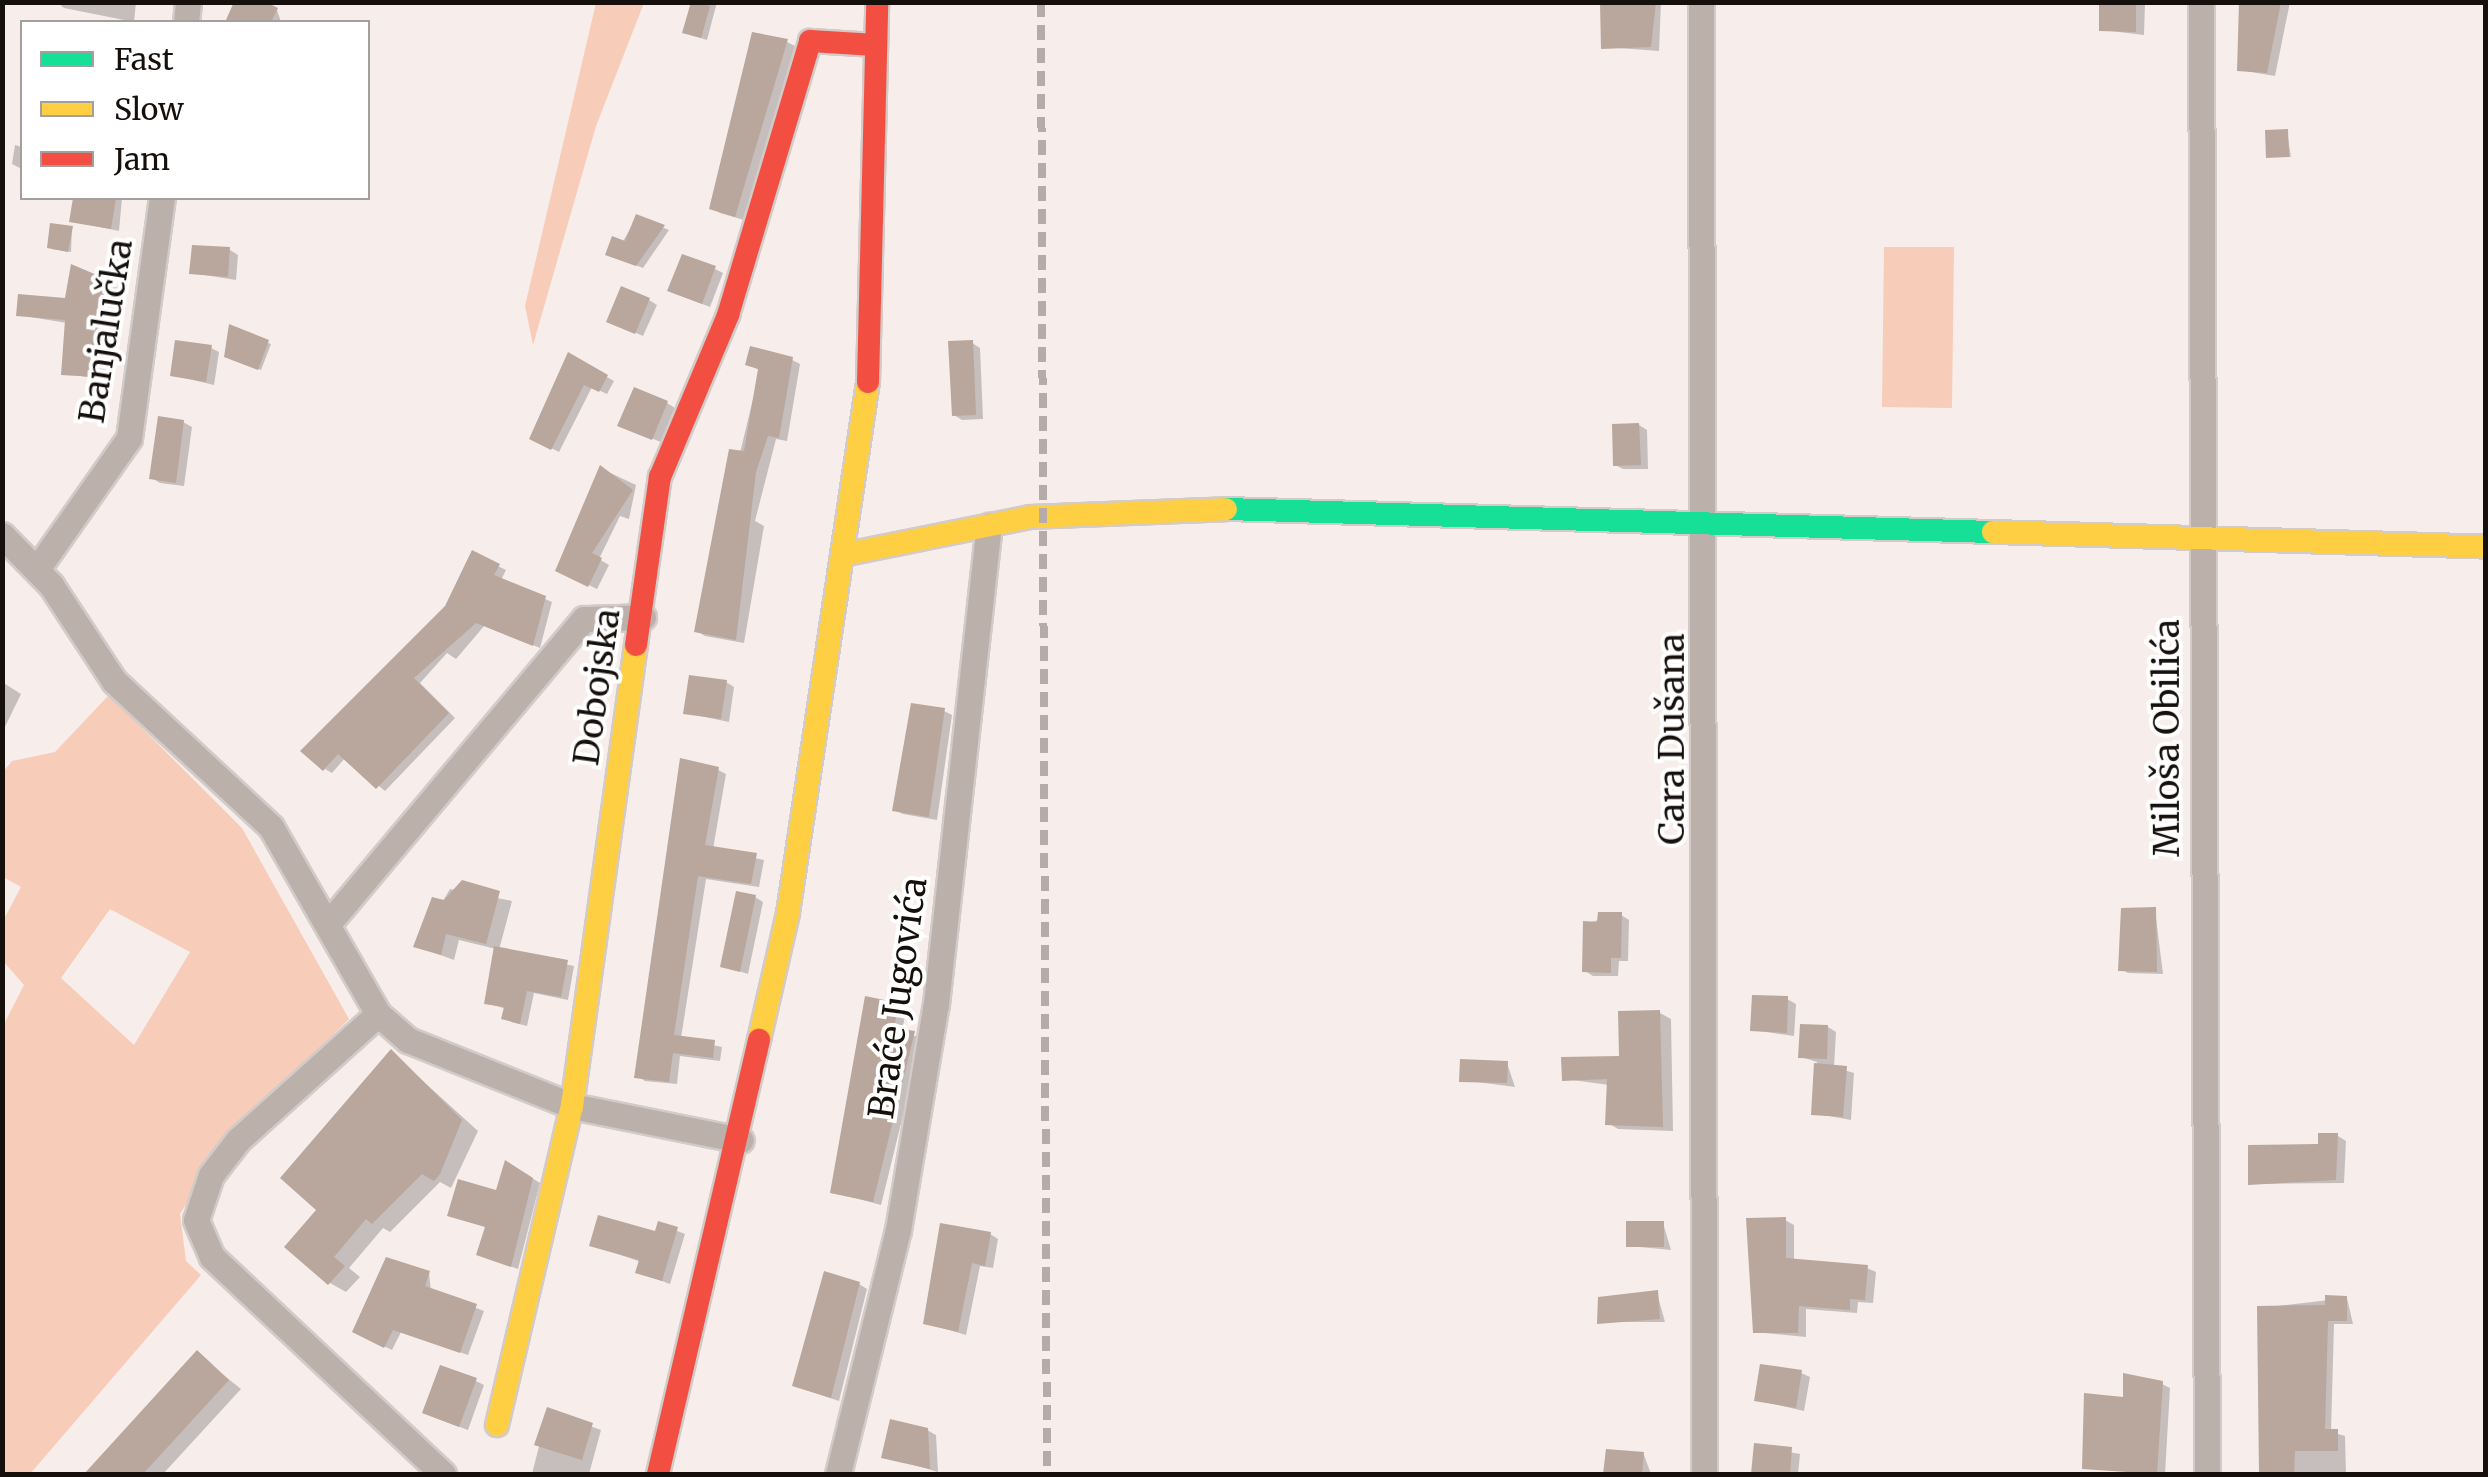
<!DOCTYPE html>
<html>
<head>
<meta charset="utf-8">
<style>
  body { margin:0 }
  #map { position:relative; width:2488px; height:1477px; overflow:hidden; background:#f7eeeb; font-family:Merriweather,serif }
  div>[style] { position:absolute }
  .green>* { inset:0; background:#f7ccb8 }
  .shadow>* { inset:0; background:#0003 }
  .building>* { inset:0; background:#b9a69c }
  .roads { filter:drop-shadow(2px 0 #d2cbc8) drop-shadow(-2px 0 #d2cbc8) drop-shadow(0 2px #d2cbc8) drop-shadow(0 -2px #d2cbc8) }
  .street>* { height:25px; margin:-12.5px; padding:0 12.5px; transform-origin:12.5px; border-radius:12.5px; background:#bcb0aa }
  .fast>* { height:22px; margin:-11px; padding:0 11px; transform-origin:11px; border-radius:11px; background:#16e098 }
  .slow>* { height:22px; margin:-11px; padding:0 11px; transform-origin:11px; border-radius:11px; background:#ffcf43 }
  .jam>* { height:22px; margin:-11px; padding:0 11px; transform-origin:11px; border-radius:11px; background:#f24e42 }
  .rail>* { height:8px; margin-top:-4px; transform-origin:0; background:repeating-linear-gradient(90deg,#b5aca8 0 15px,transparent 0 23px) }
  span { translate:-50% -50%; white-space:nowrap; text-align:center; line-height:1.15; -webkit-text-stroke:8px #fff; paint-order:stroke }
  .street-label { font-size:35px; color:#16100d }
  .frame { position:absolute; inset:0; border:5px solid #16100d; pointer-events:none }
  .legend { position:absolute; left:20px; top:20px; width:350px; height:180px; box-sizing:border-box; background:#fff; border:2px solid #a29f9e; margin:0; padding:12px 18px; list-style:none; font-size:30px; color:#16100d }
  .legend li { display:flex; align-items:center; gap:20px; height:50px }
  .legend b { width:50px; border:2px solid #a29f9e }
</style>
</head>
<body>
<div id="map">
  <div class="green">
    <i style="clip-path:polygon(596px 3px,644px 3px,596px 126px,533px 345px,525px 306px)"></i>
    <i style="clip-path:polygon(1884px 247px,1954px 247px,1952px 408px,1882px 407px)"></i>
    <i style="clip-path:polygon(evenodd,109px 695px,242px 828px,349px 1019px,226px 1140px,180px 1214px,186px 1261px,201px 1275px,30px 1474px,3px 1474px,2px 1028px,24px 985px,3px 961px,3px 921px,21px 887px,3px 877px,3px 772px,12px 761px,55px 752px,109px 695px,110px 909px,190px 952px,134px 1045px,61px 978px,110px 909px)"></i>
  </div>
  <div class="shadow">
    <i style="clip-path:polygon(57px 2px,136px 2px,134px 22px,64px 8px)"></i>
    <i style="clip-path:polygon(692px 2px,717px 2px,707px 40px,691px 35px)"></i>
    <i style="clip-path:polygon(1613px 2px,1661px 2px,1659px 51px,1604px 47px)"></i>
    <i style="clip-path:polygon(2101px 2px,2145px 2px,2144px 35px,2102px 30px)"></i>
    <i style="clip-path:polygon(2245px 2px,2290px 2px,2275px 76px,2239px 70px)"></i>
    <i style="clip-path:polygon(277px 10px,281px 22px,229px 21px)"></i>
    <i style="clip-path:polygon(787px 42px,795px 46px,744px 220px,720px 213px,712px 208px)"></i>
    <i style="clip-path:polygon(2287px 132px,2291px 157px,2268px 156px)"></i>
    <i style="clip-path:polygon(15px 145px,22px 147px,22px 169px,12px 164px)"></i>
    <i style="clip-path:polygon(75px 198px,122px 198px,119px 231px,71px 221px)"></i>
    <i style="clip-path:polygon(637px 217px,669px 230px,643px 268px,614px 257px)"></i>
    <i style="clip-path:polygon(72px 228px,71px 252px,52px 249px)"></i>
    <i style="clip-path:polygon(230px 250px,238px 255px,236px 280px,192px 273px)"></i>
    <i style="clip-path:polygon(73px 267px,118px 288px,104px 380px,64px 373px,67px 323px,18px 315px,67px 300px)"></i>
    <i style="clip-path:polygon(715px 269px,723px 273px,710px 307px,679px 295px)"></i>
    <i style="clip-path:polygon(649px 300px,657px 305px,643px 336px,618px 325px)"></i>
    <i style="clip-path:polygon(231px 328px,271px 344px,261px 370px,231px 358px)"></i>
    <i style="clip-path:polygon(972px 343px,980px 348px,983px 419px,962px 420px,954px 415px)"></i>
    <i style="clip-path:polygon(211px 348px,219px 352px,214px 385px,172px 375px)"></i>
    <i style="clip-path:polygon(570px 356px,614px 381px,607px 394px,592px 387px,559px 452px,532px 438px)"></i>
    <i style="clip-path:polygon(792px 360px,800px 364px,787px 441px,776px 439px,755px 521px,764px 526px,744px 643px,705px 636px,697px 631px,760px 370px,748px 364px)"></i>
    <i style="clip-path:polygon(667px 403px,675px 408px,661px 442px,628px 429px)"></i>
    <i style="clip-path:polygon(183px 422px,192px 427px,184px 486px,160px 483px,152px 478px)"></i>
    <i style="clip-path:polygon(1639px 425px,1647px 430px,1648px 469px,1623px 469px,1615px 465px)"></i>
    <i style="clip-path:polygon(602px 469px,636px 485px,629px 519px,620px 516px,599px 559px,609px 565px,597px 589px,566px 574px)"></i>
    <i style="clip-path:polygon(473px 554px,506px 570px,501px 580px,552px 602px,540px 648px,485px 625px,456px 659px,447px 653px,420px 683px,455px 718px,385px 791px,345px 758px,332px 773px,325px 769px,447px 607px)"></i>
    <i style="clip-path:polygon(2px 682px,21px 694px,2px 733px)"></i>
    <i style="clip-path:polygon(726px 682px,734px 687px,729px 722px,686px 713px)"></i>
    <i style="clip-path:polygon(944px 711px,952px 715px,937px 820px,903px 814px,895px 810px)"></i>
    <i style="clip-path:polygon(718px 770px,726px 774px,713px 849px,764px 860px,759px 887px,706px 879px,681px 1038px,722px 1047px,720px 1061px,680px 1056px,677px 1084px,645px 1081px,637px 1076px)"></i>
    <i style="clip-path:polygon(450px 889px,512px 901px,499px 950px,574px 966px,568px 1000px,534px 993px,527px 1026px,511px 1022px,506px 1009px,487px 1003px,496px 949px,459px 940px,454px 960px,416px 946px)"></i>
    <i style="clip-path:polygon(755px 897px,763px 902px,748px 974px,723px 966px)"></i>
    <i style="clip-path:polygon(2155px 910px,2163px 974px,2128px 973px,2121px 969px)"></i>
    <i style="clip-path:polygon(1621px 915px,1629px 920px,1628px 961px,1619px 961px,1618px 976px,1593px 976px,1585px 971px,1586px 923px)"></i>
    <i style="clip-path:polygon(867px 999px,906px 1010px,902px 1032px,922px 1038px,881px 1205px,833px 1192px)"></i>
    <i style="clip-path:polygon(1787px 999px,1796px 1004px,1794px 1036px,1752px 1030px)"></i>
    <i style="clip-path:polygon(1660px 1013px,1671px 1019px,1673px 1131px,1618px 1129px,1608px 1123px,1609px 1085px,1565px 1079px,1622px 1058px)"></i>
    <i style="clip-path:polygon(1828px 1027px,1836px 1032px,1834px 1067px,1854px 1073px,1851px 1120px,1813px 1113px,1817px 1062px,1801px 1057px)"></i>
    <i style="clip-path:polygon(392px 1053px,478px 1131px,451px 1188px,440px 1182px,390px 1232px,383px 1228px,349px 1268px,360px 1277px,346px 1292px,330px 1283px,320px 1210px)"></i>
    <i style="clip-path:polygon(1507px 1063px,1515px 1087px,1462px 1080px)"></i>
    <i style="clip-path:polygon(2338px 1136px,2346px 1141px,2344px 1183px,2250px 1184px)"></i>
    <i style="clip-path:polygon(507px 1163px,540px 1183px,518px 1269px,486px 1258px,488px 1227px,450px 1215px,497px 1193px)"></i>
    <i style="clip-path:polygon(1785px 1220px,1794px 1225px,1794px 1261px,1867px 1268px,1876px 1272px,1873px 1303px,1858px 1302px,1857px 1313px,1806px 1309px,1806px 1337px,1755px 1332px)"></i>
    <i style="clip-path:polygon(1663px 1223px,1671px 1250px,1629px 1246px)"></i>
    <i style="clip-path:polygon(660px 1224px,685px 1234px,670px 1284px,638px 1272px,641px 1262px,592px 1245px,657px 1234px)"></i>
    <i style="clip-path:polygon(990px 1234px,998px 1239px,993px 1268px,980px 1266px,966px 1335px,926px 1323px)"></i>
    <i style="clip-path:polygon(429px 1273px,431px 1291px,484px 1311px,468px 1355px,401px 1332px,392px 1350px,362px 1336px)"></i>
    <i style="clip-path:polygon(859px 1284px,867px 1289px,839px 1401px,803px 1389px)"></i>
    <i style="clip-path:polygon(1657px 1293px,1665px 1322px,1600px 1322px)"></i>
    <i style="clip-path:polygon(2347px 1298px,2353px 1324px,2334px 1324px,2331px 1432px,2345px 1436px,2346px 1474px,2261px 1474px,2260px 1308px)"></i>
    <i style="clip-path:polygon(197px 1354px,241px 1389px,163px 1474px,102px 1474px,94px 1467px)"></i>
    <i style="clip-path:polygon(1801px 1373px,1810px 1377px,1804px 1411px,1757px 1400px)"></i>
    <i style="clip-path:polygon(476px 1381px,484px 1385px,468px 1430px,433px 1417px)"></i>
    <i style="clip-path:polygon(2162px 1384px,2170px 1388px,2165px 1474px,2085px 1467px,2126px 1399px)"></i>
    <i style="clip-path:polygon(548px 1411px,601px 1430px,589px 1474px,532px 1474px)"></i>
    <i style="clip-path:polygon(927px 1430px,936px 1435px,938px 1472px,884px 1456px)"></i>
    <i style="clip-path:polygon(1756px 1446px,1800px 1454px,1798px 1474px,1754px 1474px)"></i>
    <i style="clip-path:polygon(1608px 1452px,1644px 1455px,1651px 1474px,1606px 1474px)"></i>
  </div>
  <div class="building">
    <i style="clip-path:polygon(234px 2px,266px 2px,278px 8px,271px 22px,225px 22px)"></i>
    <i style="clip-path:polygon(691px 2px,710px 6px,701px 38px,682px 33px)"></i>
    <i style="clip-path:polygon(1600px 2px,1656px 2px,1651px 47px,1601px 49px)"></i>
    <i style="clip-path:polygon(2099px 2px,2136px 2px,2136px 32px,2099px 31px)"></i>
    <i style="clip-path:polygon(2239px 2px,2281px 2px,2267px 73px,2237px 71px)"></i>
    <i style="clip-path:polygon(752px 32px,788px 39px,735px 217px,709px 209px)"></i>
    <i style="clip-path:polygon(2288px 129px,2289px 157px,2266px 158px,2265px 130px)"></i>
    <i style="clip-path:polygon(73px 198px,116px 198px,111px 229px,69px 222px)"></i>
    <i style="clip-path:polygon(636px 214px,665px 225px,636px 266px,605px 255px,612px 236px,625px 241px)"></i>
    <i style="clip-path:polygon(50px 223px,73px 226px,68px 252px,47px 248px)"></i>
    <i style="clip-path:polygon(192px 245px,230px 247px,228px 277px,189px 274px)"></i>
    <i style="clip-path:polygon(682px 254px,716px 266px,702px 304px,667px 291px)"></i>
    <i style="clip-path:polygon(71px 264px,111px 281px,96px 377px,61px 375px,65px 320px,16px 316px,18px 294px,65px 298px)"></i>
    <i style="clip-path:polygon(621px 286px,650px 298px,635px 334px,606px 322px)"></i>
    <i style="clip-path:polygon(229px 324px,269px 340px,258px 370px,224px 357px)"></i>
    <i style="clip-path:polygon(175px 340px,212px 345px,206px 382px,170px 376px)"></i>
    <i style="clip-path:polygon(973px 340px,976px 415px,952px 416px,948px 341px)"></i>
    <i style="clip-path:polygon(750px 346px,793px 357px,779px 438px,768px 436px,756px 472px,736px 640px,694px 632px,729px 449px,744px 451px,758px 369px,745px 365px)"></i>
    <i style="clip-path:polygon(568px 352px,608px 375px,599px 392px,584px 385px,551px 450px,529px 439px)"></i>
    <i style="clip-path:polygon(634px 387px,668px 401px,652px 440px,617px 426px)"></i>
    <i style="clip-path:polygon(158px 416px,184px 420px,176px 483px,149px 479px)"></i>
    <i style="clip-path:polygon(1639px 423px,1641px 465px,1613px 466px,1612px 424px)"></i>
    <i style="clip-path:polygon(600px 465px,633px 490px,592px 553px,602px 558px,588px 587px,555px 571px)"></i>
    <i style="clip-path:polygon(472px 550px,500px 564px,494px 575px,546px 596px,533px 646px,476px 623px,414px 678px,449px 713px,376px 789px,338px 754px,323px 771px,300px 751px,445px 606px)"></i>
    <i style="clip-path:polygon(689px 675px,727px 680px,721px 719px,683px 714px)"></i>
    <i style="clip-path:polygon(911px 703px,945px 708px,929px 817px,892px 811px)"></i>
    <i style="clip-path:polygon(680px 758px,719px 767px,705px 845px,757px 853px,751px 884px,698px 876px,674px 1035px,715px 1040px,713px 1058px,673px 1053px,669px 1082px,634px 1078px)"></i>
    <i style="clip-path:polygon(462px 880px,500px 891px,486px 944px,446px 934px,441px 955px,413px 947px,432px 897px,444px 900px)"></i>
    <i style="clip-path:polygon(736px 891px,756px 895px,740px 972px,720px 967px)"></i>
    <i style="clip-path:polygon(2156px 907px,2157px 972px,2118px 971px,2121px 908px)"></i>
    <i style="clip-path:polygon(1598px 912px,1622px 912px,1621px 958px,1611px 958px,1611px 973px,1582px 972px,1583px 921px,1597px 922px)"></i>
    <i style="clip-path:polygon(494px 946px,568px 960px,561px 997px,527px 991px,520px 1024px,501px 1019px,504px 1007px,484px 1004px)"></i>
    <i style="clip-path:polygon(1752px 995px,1788px 996px,1787px 1033px,1750px 1031px)"></i>
    <i style="clip-path:polygon(865px 996px,899px 1003px,894px 1028px,915px 1031px,873px 1202px,830px 1193px)"></i>
    <i style="clip-path:polygon(1660px 1010px,1663px 1127px,1605px 1125px,1607px 1079px,1562px 1081px,1561px 1057px,1619px 1056px,1618px 1011px)"></i>
    <i style="clip-path:polygon(1800px 1024px,1828px 1025px,1827px 1059px,1798px 1058px)"></i>
    <i style="clip-path:polygon(391px 1049px,462px 1120px,440px 1174px,434px 1181px,422px 1174px,372px 1224px,366px 1219px,334px 1257px,345px 1266px,328px 1285px,284px 1247px,316px 1210px,280px 1178px)"></i>
    <i style="clip-path:polygon(1460px 1059px,1508px 1061px,1507px 1083px,1459px 1082px)"></i>
    <i style="clip-path:polygon(1814px 1063px,1847px 1066px,1843px 1117px,1811px 1115px)"></i>
    <i style="clip-path:polygon(2318px 1133px,2338px 1133px,2336px 1180px,2248px 1185px,2248px 1145px,2318px 1144px)"></i>
    <i style="clip-path:polygon(505px 1160px,533px 1178px,511px 1267px,476px 1255px,485px 1227px,447px 1216px,458px 1179px,496px 1190px)"></i>
    <i style="clip-path:polygon(598px 1215px,655px 1231px,658px 1221px,678px 1227px,662px 1281px,635px 1273px,639px 1260px,589px 1246px)"></i>
    <i style="clip-path:polygon(1786px 1217px,1786px 1258px,1868px 1265px,1865px 1300px,1850px 1299px,1850px 1310px,1799px 1306px,1798px 1333px,1753px 1333px,1746px 1218px)"></i>
    <i style="clip-path:polygon(1626px 1221px,1664px 1221px,1664px 1247px,1626px 1247px)"></i>
    <i style="clip-path:polygon(940px 1223px,991px 1232px,985px 1266px,972px 1263px,958px 1332px,923px 1324px)"></i>
    <i style="clip-path:polygon(386px 1257px,430px 1271px,425px 1286px,477px 1304px,460px 1353px,393px 1330px,384px 1348px,352px 1332px)"></i>
    <i style="clip-path:polygon(824px 1271px,860px 1282px,831px 1398px,792px 1386px)"></i>
    <i style="clip-path:polygon(1658px 1290px,1660px 1319px,1597px 1324px,1598px 1297px)"></i>
    <i style="clip-path:polygon(2325px 1295px,2347px 1296px,2347px 1321px,2328px 1321px,2325px 1429px,2338px 1429px,2338px 1451px,2295px 1451px,2294px 1474px,2259px 1474px,2257px 1306px,2325px 1305px)"></i>
    <i style="clip-path:polygon(197px 1350px,229px 1380px,143px 1474px,84px 1474px)"></i>
    <i style="clip-path:polygon(1760px 1364px,1802px 1370px,1796px 1408px,1754px 1401px)"></i>
    <i style="clip-path:polygon(440px 1365px,477px 1378px,459px 1427px,422px 1413px)"></i>
    <i style="clip-path:polygon(2123px 1373px,2163px 1381px,2157px 1474px,2082px 1469px,2084px 1393px,2123px 1397px)"></i>
    <i style="clip-path:polygon(547px 1407px,593px 1423px,582px 1460px,534px 1445px)"></i>
    <i style="clip-path:polygon(890px 1419px,928px 1428px,930px 1469px,881px 1458px)"></i>
    <i style="clip-path:polygon(1754px 1443px,1792px 1447px,1790px 1474px,1751px 1474px)"></i>
    <i style="clip-path:polygon(1606px 1449px,1644px 1452px,1642px 1474px,1603px 1474px)"></i>
  </div>
  <div class="roads">
    <div class="street">
      <i style="left:1701px;top:2px;width:1472px;rotate:89.88deg"></i>
      <i style="left:2201px;top:2px;width:1472px;rotate:89.77deg"></i>
      <i style="left:186px;top:22px;width:20px;rotate:-84deg"></i>
      <i style="left:2px;top:535px;width:70px;rotate:45.6deg"></i>
      <i style="left:51px;top:585px;width:115px;rotate:56.7deg"></i>
      <i style="left:114px;top:681px;width:214px;rotate:42.9deg"></i>
      <i style="left:271px;top:827px;width:215px;rotate:60.2deg"></i>
      <i style="left:378px;top:1014px;width:40px;rotate:41deg"></i>
      <i style="left:408px;top:1040px;width:177px;rotate:21.9deg"></i>
      <i style="left:572px;top:1106px;width:172px;rotate:11.4deg"></i>
      <i style="left:37px;top:569px;width:160px;rotate:-54.9deg"></i>
      <i style="left:129px;top:438px;width:242px;rotate:-82.2deg"></i>
      <i style="left:328px;top:924px;width:398px;rotate:-50deg"></i>
      <i style="left:584px;top:619px;width:59px;rotate:-1.9deg"></i>
      <i style="left:378px;top:1014px;width:188px;rotate:138deg"></i>
      <i style="left:238px;top:1140px;width:44px;rotate:127.6deg"></i>
      <i style="left:211px;top:1175px;width:47px;rotate:108.4deg"></i>
      <i style="left:196px;top:1220px;width:40px;rotate:66.6deg"></i>
      <i style="left:212px;top:1257px;width:317px;rotate:43.2deg"></i>
      <i style="left:838px;top:1474px;width:251px;rotate:-76.2deg"></i>
      <i style="left:898px;top:1230px;width:229px;rotate:-80.5deg"></i>
      <i style="left:936px;top:1004px;width:481px;rotate:-83.7deg"></i>
    </div>
    <div class="fast">
      <i style="left:1226px;top:509px;width:767px;rotate:1.72deg"></i>
    </div>
    <div class="slow">
      <i style="left:1993px;top:532px;width:493px;rotate:1.7deg"></i>
      <i style="left:847px;top:554px;width:187px;rotate:-11.4deg"></i>
      <i style="left:1030px;top:517px;width:196px;rotate:-2.3deg"></i>
      <i style="left:759px;top:1040px;width:130px;rotate:-77.1deg"></i>
      <i style="left:788px;top:913px;width:537px;rotate:-81.43deg"></i>
      <i style="left:497px;top:1425px;width:328px;rotate:-76.8deg"></i>
      <i style="left:572px;top:1106px;width:465px;rotate:-82.1deg"></i>
    </div>
    <div class="jam">
      <i style="left:868px;top:382px;width:380px;rotate:-88.6deg"></i>
      <i style="left:636px;top:645px;width:170px;rotate:-81.9deg"></i>
      <i style="left:660px;top:477px;width:176px;rotate:-67.2deg"></i>
      <i style="left:728px;top:315px;width:286px;rotate:-73.3deg"></i>
      <i style="left:810px;top:41px;width:66px;rotate:3.5deg"></i>
      <i style="left:658px;top:1474px;width:446px;rotate:-76.9deg"></i>
    </div>
  </div>
  <div class="rail">
    <i style="left:1041px;top:2px;width:1472px;rotate:89.77deg"></i>
  </div>
  <div class="street-label">
    <span style="left:106px;top:331px;rotate:-81deg">Banjalučka</span>
    <span style="left:597px;top:687px;rotate:-82deg">Dobojska</span>
    <span style="left:2167px;top:738px;rotate:-90deg">Miloša Obilića</span>
    <span style="left:1672px;top:739px;rotate:-90deg">Cara Dušana</span>
    <span style="left:898px;top:998px;rotate:-82deg">Braće Jugovića</span>
  </div>
  <div class="frame"></div>
  <ul class="legend">
  <li><b style="height:12px;background:#16e098"></b>Fast</li>
  <li><b style="height:12px;background:#ffcf43"></b>Slow</li>
  <li><b style="height:12px;background:#f24e42"></b>Jam</li>
  </ul>
</div>
</body>
</html>
